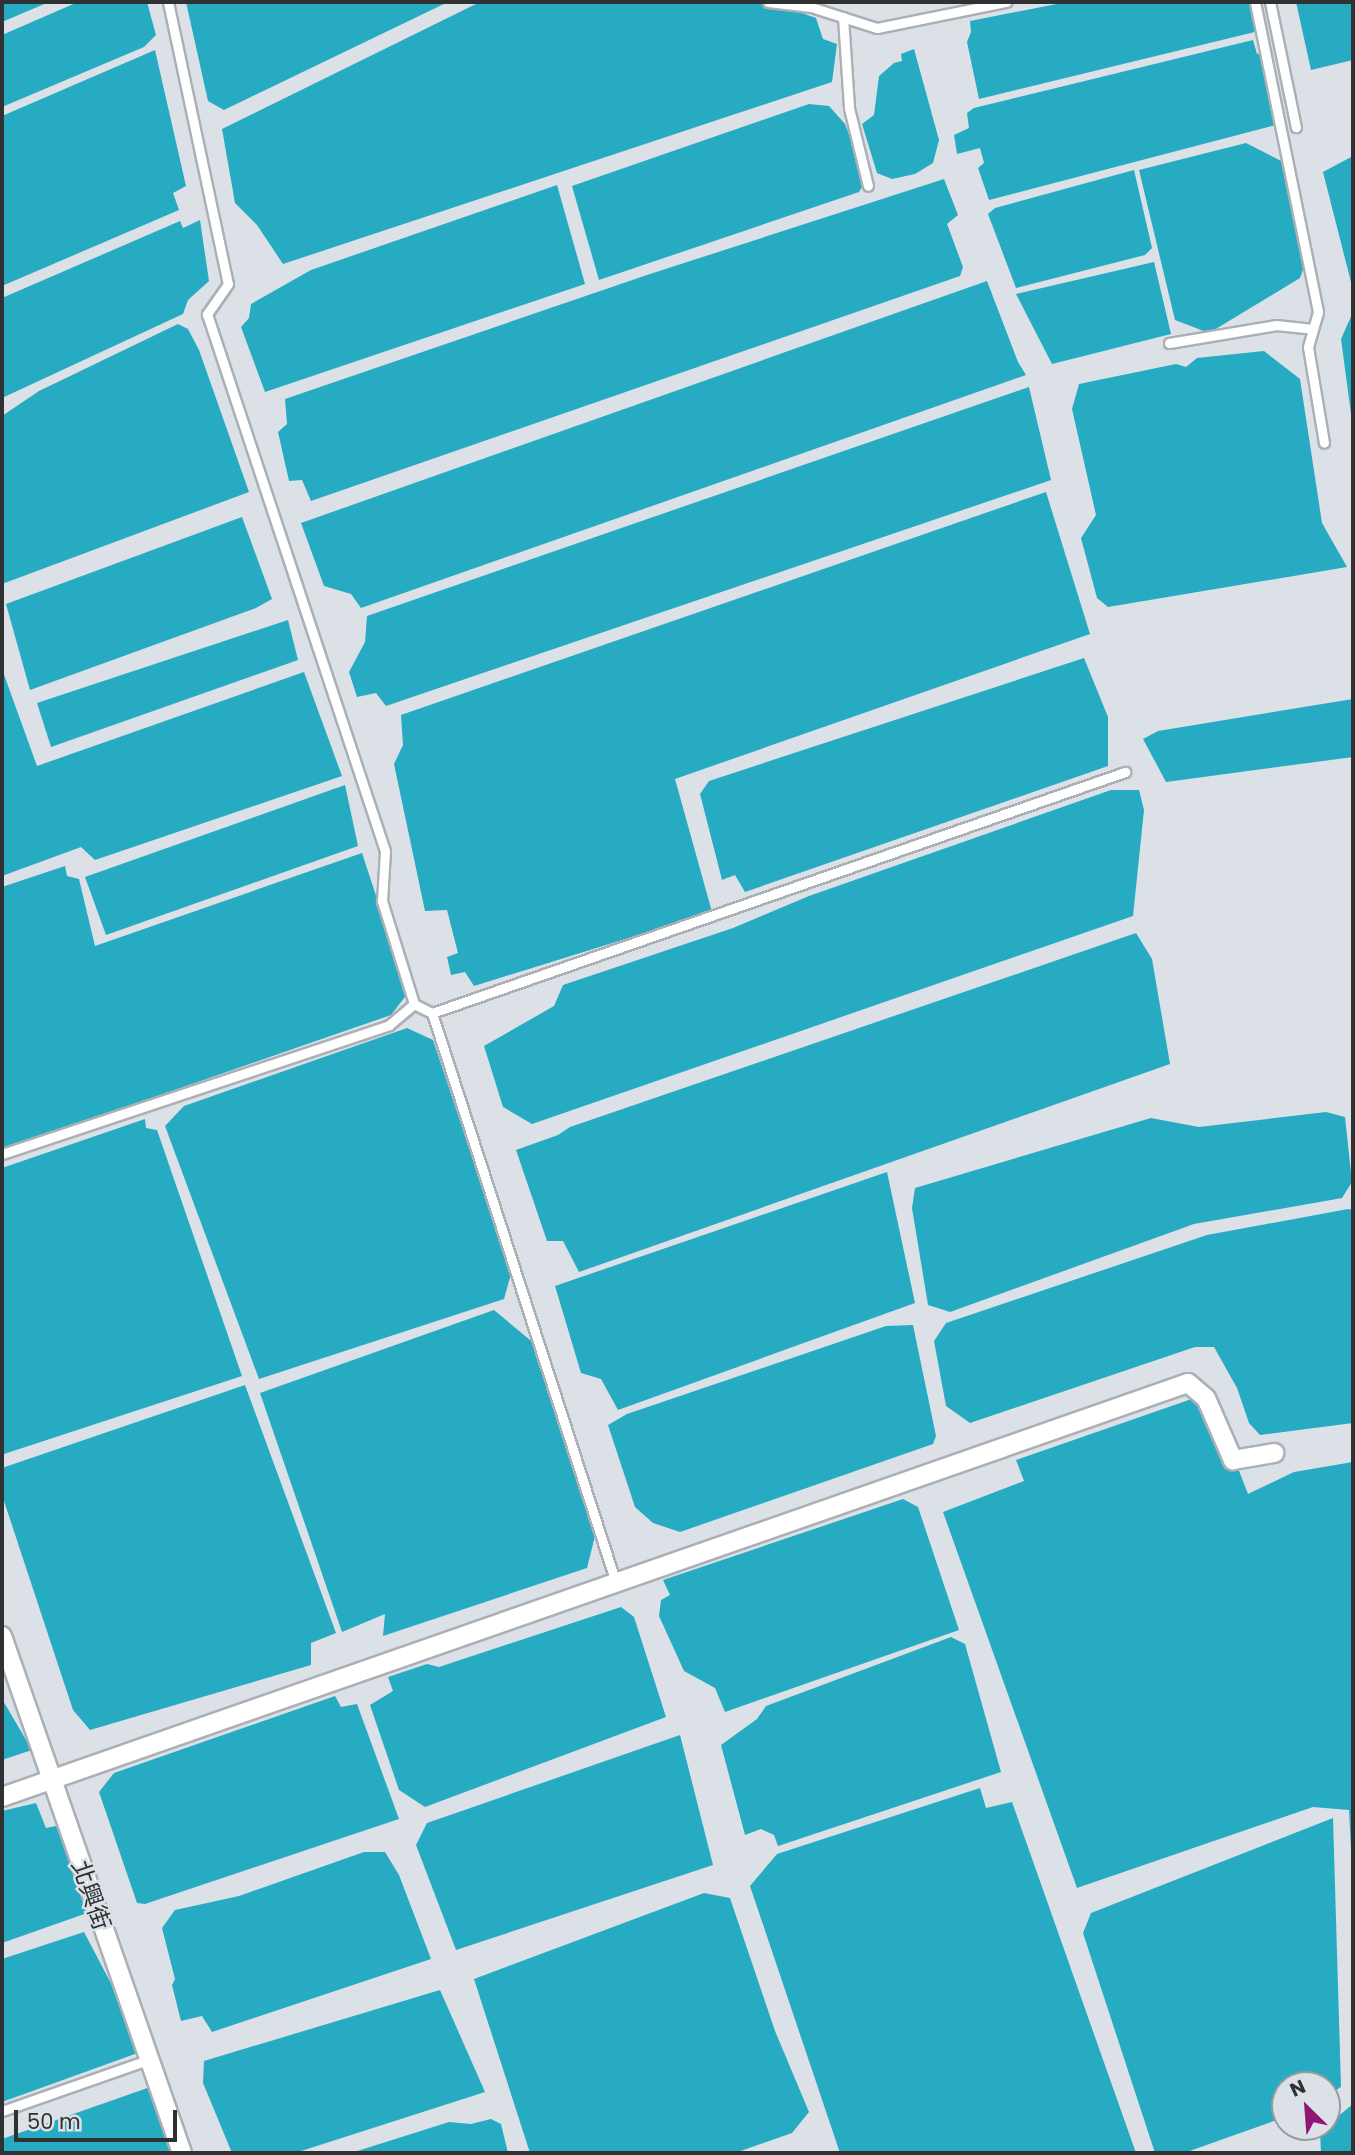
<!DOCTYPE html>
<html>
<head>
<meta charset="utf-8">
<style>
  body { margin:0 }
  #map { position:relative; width:1355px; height:2155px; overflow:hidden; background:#dbe1e6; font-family:Poppins,"Noto Sans TC",sans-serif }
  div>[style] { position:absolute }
  .water>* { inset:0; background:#26abc2 }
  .roads { filter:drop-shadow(2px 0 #abb0b5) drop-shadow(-2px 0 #abb0b5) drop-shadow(0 2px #abb0b5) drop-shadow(0 -2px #abb0b5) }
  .service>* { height:9px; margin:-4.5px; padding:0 4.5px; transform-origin:4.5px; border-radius:4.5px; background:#fff }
  .minor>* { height:18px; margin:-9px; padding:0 9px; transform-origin:9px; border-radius:9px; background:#fff }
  span { translate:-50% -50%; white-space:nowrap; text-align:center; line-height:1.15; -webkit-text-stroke:5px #dbe1e6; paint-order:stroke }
  .street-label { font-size:24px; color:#2f3133 }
  .frame { position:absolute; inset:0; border:4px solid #2f3133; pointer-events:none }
  .north { position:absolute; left:1271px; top:2071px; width:70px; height:70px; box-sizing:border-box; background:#dbe1e6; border:2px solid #969b9e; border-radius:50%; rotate:335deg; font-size:19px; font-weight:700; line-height:28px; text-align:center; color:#2f3133 }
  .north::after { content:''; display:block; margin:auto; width:24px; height:32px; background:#911673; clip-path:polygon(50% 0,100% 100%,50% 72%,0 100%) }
  .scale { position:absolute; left:14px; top:2110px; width:163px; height:32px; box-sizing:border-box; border:4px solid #2f3133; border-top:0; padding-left:9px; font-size:21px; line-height:24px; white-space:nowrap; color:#2f3133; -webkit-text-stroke:5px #dbe1e6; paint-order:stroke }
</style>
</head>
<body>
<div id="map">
  <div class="water">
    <i style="clip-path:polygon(2px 2px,49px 2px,2px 22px)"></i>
    <i style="clip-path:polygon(78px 2px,147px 2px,156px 35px,144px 47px,2px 107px,2px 35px)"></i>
    <i style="clip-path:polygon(186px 2px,448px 2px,224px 110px,208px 101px)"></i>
    <i style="clip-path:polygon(480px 2px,771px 2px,816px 18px,823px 39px,837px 44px,832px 82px,283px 264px,257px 225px,235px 203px,222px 129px)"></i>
    <i style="clip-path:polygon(1067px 2px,1256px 2px,1263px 30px,979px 99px,967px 42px,971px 32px,970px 21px)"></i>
    <i style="clip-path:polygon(1296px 2px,1353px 2px,1353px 60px,1311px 70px)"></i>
    <i style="clip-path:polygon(1253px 40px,1257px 54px,1268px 51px,1283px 123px,989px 200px,978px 168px,984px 163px,980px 148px,957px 154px,954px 135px,969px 128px,967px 113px,974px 108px)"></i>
    <i style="clip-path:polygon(914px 49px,939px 140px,933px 163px,915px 174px,892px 179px,877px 173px,862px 124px,874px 115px,879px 76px,894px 63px,902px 61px,901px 54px)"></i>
    <i style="clip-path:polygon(155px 50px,186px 186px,173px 193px,179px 210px,2px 286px,2px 116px)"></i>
    <i style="clip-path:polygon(809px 104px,829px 106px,845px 124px,866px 180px,859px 192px,599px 280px,572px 186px)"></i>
    <i style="clip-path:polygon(1246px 143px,1283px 162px,1309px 253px,1300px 278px,1209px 333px,1175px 320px,1139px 170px)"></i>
    <i style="clip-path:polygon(1353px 156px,1353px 290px,1323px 172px)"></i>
    <i style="clip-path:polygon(1134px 170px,1152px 248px,1145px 255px,1016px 288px,988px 214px,995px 208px)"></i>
    <i style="clip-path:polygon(944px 179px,958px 215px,947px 224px,963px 267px,960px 276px,311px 501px,302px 480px,289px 481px,278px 432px,287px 424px,285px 399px,647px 275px)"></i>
    <i style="clip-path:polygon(557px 185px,585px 284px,265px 392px,241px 327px,249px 318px,251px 304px,311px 270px)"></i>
    <i style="clip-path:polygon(200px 220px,209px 281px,188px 300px,183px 314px,2px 398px,2px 298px,180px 221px,183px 228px)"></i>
    <i style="clip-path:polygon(1154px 262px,1171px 334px,1052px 364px,1016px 294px)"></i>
    <i style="clip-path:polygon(987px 281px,1018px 362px,1026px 375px,361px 608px,351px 594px,324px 586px,301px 523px)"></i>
    <i style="clip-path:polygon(1353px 312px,1353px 478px,1353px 429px,1341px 339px)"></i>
    <i style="clip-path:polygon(178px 324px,188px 329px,199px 350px,249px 492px,2px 584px,2px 416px,39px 391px)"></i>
    <i style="clip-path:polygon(1264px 351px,1300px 379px,1322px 523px,1347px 567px,1108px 607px,1097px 598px,1081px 538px,1096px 515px,1072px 409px,1079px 384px,1176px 364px,1186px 367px,1197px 358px)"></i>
    <i style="clip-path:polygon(1029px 387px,1051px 480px,386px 706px,376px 693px,357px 697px,349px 672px,365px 642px,367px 616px)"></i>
    <i style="clip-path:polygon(1046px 492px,1090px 634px,675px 779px,712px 912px,474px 986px,465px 972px,451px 975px,447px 957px,458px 953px,447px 910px,425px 911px,394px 764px,403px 745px,401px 715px)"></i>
    <i style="clip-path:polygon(242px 517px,272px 599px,256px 608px,30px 690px,6px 604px)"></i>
    <i style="clip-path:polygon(288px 620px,298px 660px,51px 747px,37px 703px)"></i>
    <i style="clip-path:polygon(1084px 658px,1108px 717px,1108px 766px,745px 892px,735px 875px,722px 880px,700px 794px,709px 781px)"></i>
    <i style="clip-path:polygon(2px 669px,37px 766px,304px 672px,342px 776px,95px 860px,81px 847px,2px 876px)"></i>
    <i style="clip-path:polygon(1353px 699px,1353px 757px,1166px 782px,1143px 739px,1158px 731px)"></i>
    <i style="clip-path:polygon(345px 785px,358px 846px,106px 935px,85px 877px)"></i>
    <i style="clip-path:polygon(1111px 790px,1139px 790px,1144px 810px,1133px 916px,532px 1124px,503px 1107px,484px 1046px,554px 1006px,563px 985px,733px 928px,809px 896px)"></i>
    <i style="clip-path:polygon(362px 853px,408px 993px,391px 1015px,2px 1150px,2px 887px,65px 866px,67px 876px,79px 879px,95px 946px)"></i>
    <i style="clip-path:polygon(1136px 933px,1152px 959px,1170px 1064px,579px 1272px,563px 1241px,547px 1241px,516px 1150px,558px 1135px,570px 1127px)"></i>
    <i style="clip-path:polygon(407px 1028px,433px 1040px,511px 1274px,504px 1299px,259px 1379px,165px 1126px,184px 1106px)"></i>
    <i style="clip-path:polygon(1326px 1112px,1345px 1117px,1352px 1182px,1342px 1198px,1194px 1224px,950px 1312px,928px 1305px,912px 1208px,915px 1188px,1151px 1118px,1199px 1127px)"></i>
    <i style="clip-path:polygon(145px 1119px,146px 1128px,157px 1130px,242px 1376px,4px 1454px,2px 1448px,2px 1168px)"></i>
    <i style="clip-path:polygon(887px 1172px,915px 1303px,618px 1410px,601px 1379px,581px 1373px,555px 1286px)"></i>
    <i style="clip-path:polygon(1348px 1209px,1353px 1210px,1353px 1423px,1260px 1435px,1249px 1423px,1237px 1388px,1214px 1347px,1195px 1347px,970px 1423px,946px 1406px,934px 1341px,946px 1323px,1207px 1235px)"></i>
    <i style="clip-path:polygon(494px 1310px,536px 1345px,595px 1536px,587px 1568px,383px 1636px,385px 1614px,342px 1632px,260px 1393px)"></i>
    <i style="clip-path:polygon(913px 1325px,936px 1436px,933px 1444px,680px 1532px,653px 1523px,635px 1507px,608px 1425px,627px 1414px,886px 1326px)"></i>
    <i style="clip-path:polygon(245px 1385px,336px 1633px,311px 1643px,311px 1665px,90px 1730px,73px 1710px,2px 1495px,2px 1468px)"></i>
    <i style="clip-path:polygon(1209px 1393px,1248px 1494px,1294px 1472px,1353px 1462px,1353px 1888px,1349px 1810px,1313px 1807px,1077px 1888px,943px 1512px,1024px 1481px,1016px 1460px)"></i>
    <i style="clip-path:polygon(903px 1499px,918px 1507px,959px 1630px,725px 1712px,715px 1688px,684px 1671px,659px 1616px,661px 1600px,670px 1595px,663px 1580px)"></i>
    <i style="clip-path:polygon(621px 1607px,634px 1617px,666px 1717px,425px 1807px,399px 1790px,370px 1705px,393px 1691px,388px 1677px,427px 1664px,439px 1667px)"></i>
    <i style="clip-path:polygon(951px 1637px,965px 1644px,1001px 1772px,778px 1846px,774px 1835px,761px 1829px,745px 1835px,721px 1745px,757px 1719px,766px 1706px)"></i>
    <i style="clip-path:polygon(335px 1696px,341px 1707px,357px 1704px,399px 1819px,145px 1904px,137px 1903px,99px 1792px,114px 1773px)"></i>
    <i style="clip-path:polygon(2px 1699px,32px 1750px,2px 1760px)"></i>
    <i style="clip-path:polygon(680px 1735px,713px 1865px,456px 1950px,416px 1845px,427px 1823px)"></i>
    <i style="clip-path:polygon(980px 1788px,986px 1808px,1012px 1802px,1136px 2153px,840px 2153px,750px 1886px,777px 1854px)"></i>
    <i style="clip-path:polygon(36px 1803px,46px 1828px,66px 1824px,90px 1912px,2px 1943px,2px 1811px)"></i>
    <i style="clip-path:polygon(1333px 1818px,1341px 2087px,1327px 2096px,1327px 2085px,1285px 2085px,1285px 2117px,1184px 2153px,1155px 2153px,1083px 1933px,1091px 1913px)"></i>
    <i style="clip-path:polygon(364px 1852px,385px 1852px,399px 1875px,431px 1959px,212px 2032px,202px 2016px,181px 2021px,172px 1985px,175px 1979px,162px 1928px,175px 1910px,239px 1896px)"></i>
    <i style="clip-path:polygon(704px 1893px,730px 1898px,775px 2031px,809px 2112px,792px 2133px,735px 2153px,530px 2153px,474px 1979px)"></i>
    <i style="clip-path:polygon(84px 1932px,146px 2050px,2px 2102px,2px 1959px)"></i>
    <i style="clip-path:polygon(440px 1990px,485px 2092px,295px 2153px,232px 2153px,203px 2083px,204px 2061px)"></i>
    <i style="clip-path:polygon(156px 2085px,178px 2153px,2px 2153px,2px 2139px)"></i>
    <i style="clip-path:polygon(1353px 2104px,1353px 2153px,1321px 2153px,1320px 2131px)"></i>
    <i style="clip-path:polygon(491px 2119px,501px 2124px,508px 2153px,351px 2153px,449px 2122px,471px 2124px)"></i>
  </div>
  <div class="roads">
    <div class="service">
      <i style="left:168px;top:2px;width:288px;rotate:78deg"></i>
      <i style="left:228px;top:284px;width:37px;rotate:125deg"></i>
      <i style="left:207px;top:314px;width:566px;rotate:71.66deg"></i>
      <i style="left:385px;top:851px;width:50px;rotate:93.4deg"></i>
      <i style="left:382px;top:901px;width:108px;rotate:72.7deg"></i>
      <i style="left:768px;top:2px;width:43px;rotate:6.6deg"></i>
      <i style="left:811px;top:7px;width:69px;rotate:17.7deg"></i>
      <i style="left:877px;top:28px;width:132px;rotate:-11.4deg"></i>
      <i style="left:1255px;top:2px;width:316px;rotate:78.5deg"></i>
      <i style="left:1318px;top:312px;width:36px;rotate:106deg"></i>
      <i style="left:1308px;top:347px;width:97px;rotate:80.5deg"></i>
      <i style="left:1270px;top:2px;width:128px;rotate:78.3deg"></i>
      <i style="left:843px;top:17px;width:91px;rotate:86.2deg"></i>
      <i style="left:849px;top:108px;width:80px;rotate:76.3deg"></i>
      <i style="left:1169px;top:343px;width:109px;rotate:-9.5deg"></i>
      <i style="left:1276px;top:325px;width:37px;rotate:6deg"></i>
      <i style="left:432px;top:1013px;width:599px;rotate:72.11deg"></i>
      <i style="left:2px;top:1154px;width:408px;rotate:-18.4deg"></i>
      <i style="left:389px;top:1025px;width:33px;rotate:-40deg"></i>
      <i style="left:414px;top:1004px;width:20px;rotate:27deg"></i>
      <i style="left:432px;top:1013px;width:734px;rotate:-19.18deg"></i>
      <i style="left:2px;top:2111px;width:155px;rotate:-19.3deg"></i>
    </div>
    <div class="minor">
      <i style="left:2px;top:1636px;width:547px;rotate:70.8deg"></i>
      <i style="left:2px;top:1797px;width:1256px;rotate:-19.24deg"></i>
      <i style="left:1188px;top:1383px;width:23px;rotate:40deg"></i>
      <i style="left:1206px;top:1398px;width:68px;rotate:66.5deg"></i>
      <i style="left:1233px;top:1460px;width:42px;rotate:-9.7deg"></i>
    </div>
  </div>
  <div class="street-label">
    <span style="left:91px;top:1895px;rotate:71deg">北興街</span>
  </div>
  <div class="frame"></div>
  <div class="north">N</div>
  <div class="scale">50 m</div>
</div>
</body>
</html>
